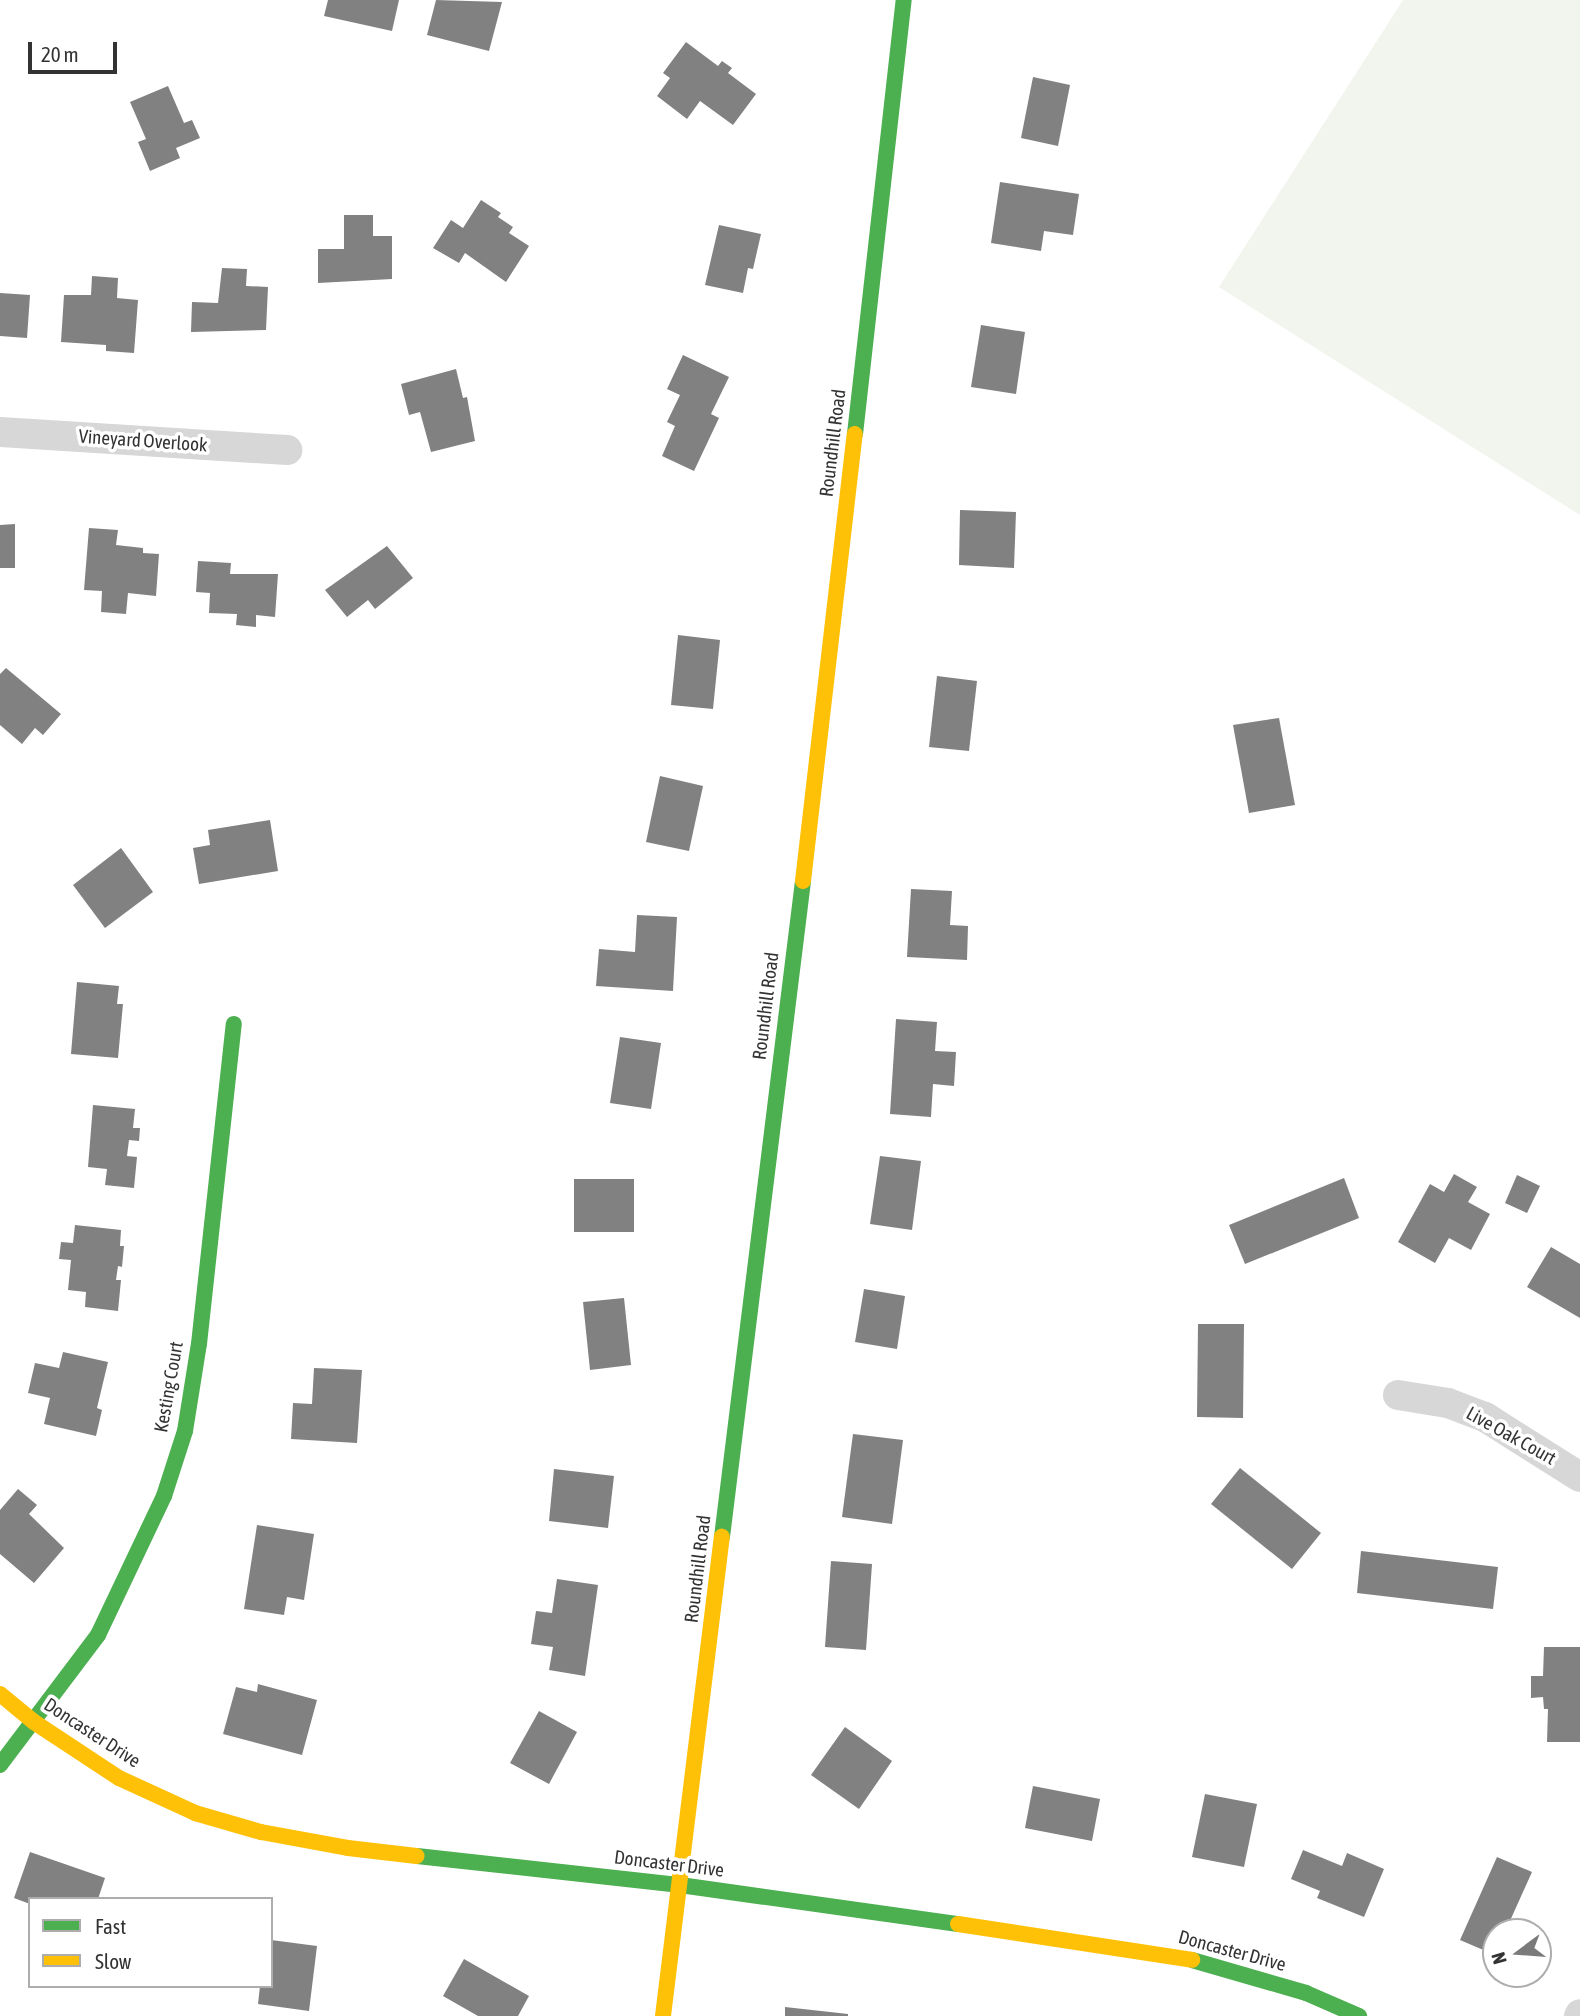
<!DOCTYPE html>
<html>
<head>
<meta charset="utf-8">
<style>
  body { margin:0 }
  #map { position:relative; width:1580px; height:2016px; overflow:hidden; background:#fff; font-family:"Asap Condensed",sans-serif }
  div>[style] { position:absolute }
  .green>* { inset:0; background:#f1f5ed }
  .building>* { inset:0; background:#818181 }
  .street>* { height:30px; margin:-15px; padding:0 15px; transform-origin:15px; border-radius:15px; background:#d7d7d7 }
  .fast>* { height:16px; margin:-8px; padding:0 8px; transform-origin:8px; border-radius:8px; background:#4caf50 }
  .slow>* { height:16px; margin:-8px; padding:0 8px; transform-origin:8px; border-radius:8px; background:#ffc107 }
  span { translate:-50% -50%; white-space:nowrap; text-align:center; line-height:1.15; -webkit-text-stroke:7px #fff; paint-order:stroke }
  .street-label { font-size:19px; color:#333 }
  .legend { position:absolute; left:28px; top:1897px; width:245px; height:91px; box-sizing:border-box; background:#fff; border:2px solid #adadad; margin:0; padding:9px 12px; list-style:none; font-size:21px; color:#333 }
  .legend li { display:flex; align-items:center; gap:14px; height:35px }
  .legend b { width:35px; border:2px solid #adadad }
  .north { position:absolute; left:1482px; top:1918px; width:70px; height:70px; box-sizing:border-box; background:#fff; border:2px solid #adadad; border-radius:50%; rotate:254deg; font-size:19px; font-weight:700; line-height:28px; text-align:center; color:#333 }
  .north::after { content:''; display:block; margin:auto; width:24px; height:32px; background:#7a7a7a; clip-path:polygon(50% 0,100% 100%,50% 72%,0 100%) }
  .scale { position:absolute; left:28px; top:42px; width:89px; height:32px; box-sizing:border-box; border:4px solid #333; border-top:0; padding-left:9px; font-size:21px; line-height:24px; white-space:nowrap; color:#333; -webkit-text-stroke:5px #fff; paint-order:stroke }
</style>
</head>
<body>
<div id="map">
  <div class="green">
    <i style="clip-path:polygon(1403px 0,1580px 0,1580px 515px,1219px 287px)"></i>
  </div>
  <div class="building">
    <i style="clip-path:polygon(328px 0,399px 0,392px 31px,324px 16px)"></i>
    <i style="clip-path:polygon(436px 0,502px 2px,489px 51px,427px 35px)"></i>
    <i style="clip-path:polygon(686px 42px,718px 66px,722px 61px,732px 68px,728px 73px,756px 94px,733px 125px,700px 101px,687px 119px,657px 96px,670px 78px,663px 73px)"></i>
    <i style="clip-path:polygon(1033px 77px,1070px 85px,1058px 146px,1021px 138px)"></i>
    <i style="clip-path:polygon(168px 86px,184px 123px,192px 120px,200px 138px,176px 148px,180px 158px,150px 171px,138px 142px,146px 139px,130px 102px)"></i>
    <i style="clip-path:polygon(1000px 182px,1079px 194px,1073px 235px,1044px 231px,1041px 251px,991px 243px)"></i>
    <i style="clip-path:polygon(481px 200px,501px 213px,498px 217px,513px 227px,509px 233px,529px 246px,506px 282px,465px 253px,459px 263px,433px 248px,451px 220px,463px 228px)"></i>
    <i style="clip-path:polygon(344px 215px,373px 215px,373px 236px,392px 236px,392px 279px,318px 283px,318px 249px,344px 249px)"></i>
    <i style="clip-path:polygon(719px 225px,761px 234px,753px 269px,748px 268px,743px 293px,705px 285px)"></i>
    <i style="clip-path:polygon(222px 268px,247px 269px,246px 286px,268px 287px,266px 330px,191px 332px,192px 302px,218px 303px)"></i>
    <i style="clip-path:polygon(92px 276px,118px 278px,117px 298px,138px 300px,134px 353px,106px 351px,106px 345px,61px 342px,64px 295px,91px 295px)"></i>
    <i style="clip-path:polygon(0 293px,30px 295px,27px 338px,0 336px)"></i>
    <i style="clip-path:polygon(981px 325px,1025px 332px,1016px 394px,971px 387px)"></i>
    <i style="clip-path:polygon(683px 355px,729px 377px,711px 414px,719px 418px,694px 471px,662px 456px,675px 426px,667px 422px,680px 395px,667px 389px)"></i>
    <i style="clip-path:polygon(456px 369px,463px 398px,467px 397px,475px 441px,431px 452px,420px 412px,409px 415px,401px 384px)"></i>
    <i style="clip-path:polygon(960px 510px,1016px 512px,1014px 568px,959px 565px)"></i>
    <i style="clip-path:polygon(15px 524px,15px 568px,0 568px,0 525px)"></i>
    <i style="clip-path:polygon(89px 528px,118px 530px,116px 545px,143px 548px,143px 553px,159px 554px,156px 596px,128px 593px,126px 614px,101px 612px,102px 591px,84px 590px)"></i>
    <i style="clip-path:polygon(387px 546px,413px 578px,375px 609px,368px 600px,347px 617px,325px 590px)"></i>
    <i style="clip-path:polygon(198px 561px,231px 563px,230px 574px,278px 574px,275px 617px,256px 615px,256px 627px,236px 625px,237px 614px,209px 613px,210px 593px,196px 592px)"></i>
    <i style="clip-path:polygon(678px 635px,720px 640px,713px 709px,671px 705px)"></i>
    <i style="clip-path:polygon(6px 668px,61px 714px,43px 735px,35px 728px,22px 744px,0 725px,0 674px)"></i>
    <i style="clip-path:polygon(937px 676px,977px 681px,969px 751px,929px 747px)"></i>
    <i style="clip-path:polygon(1279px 718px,1295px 805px,1249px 813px,1233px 725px)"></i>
    <i style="clip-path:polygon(660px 776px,703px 786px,689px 851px,646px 842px)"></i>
    <i style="clip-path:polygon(270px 820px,278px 871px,199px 884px,193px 848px,210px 845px,208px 830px)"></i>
    <i style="clip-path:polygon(121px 848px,153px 892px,105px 928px,73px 885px)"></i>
    <i style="clip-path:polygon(911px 889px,952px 891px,950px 925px,968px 926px,967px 960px,907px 957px)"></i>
    <i style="clip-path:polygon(637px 915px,677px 917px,673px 991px,596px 986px,599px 949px,635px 952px)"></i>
    <i style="clip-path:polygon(77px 982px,119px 986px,117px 1004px,123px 1004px,118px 1058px,71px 1054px)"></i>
    <i style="clip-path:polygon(896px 1019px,937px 1022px,935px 1051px,956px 1052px,954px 1086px,933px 1084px,931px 1117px,890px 1114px)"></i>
    <i style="clip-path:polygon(620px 1037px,661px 1043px,651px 1109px,610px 1103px)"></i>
    <i style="clip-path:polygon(93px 1105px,135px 1109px,133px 1128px,140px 1128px,139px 1141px,129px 1140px,127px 1156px,137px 1157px,134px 1188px,105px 1185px,107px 1169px,88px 1167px)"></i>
    <i style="clip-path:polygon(880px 1156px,921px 1161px,912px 1230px,870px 1224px)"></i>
    <i style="clip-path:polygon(1454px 1174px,1477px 1187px,1468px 1202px,1490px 1214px,1471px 1250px,1449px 1238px,1435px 1263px,1398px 1242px,1430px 1184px,1444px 1192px)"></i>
    <i style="clip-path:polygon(1517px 1175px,1540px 1186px,1527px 1213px,1505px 1203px)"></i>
    <i style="clip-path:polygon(1344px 1178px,1359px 1218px,1245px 1264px,1229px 1225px)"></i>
    <i style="clip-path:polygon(574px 1179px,634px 1179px,634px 1232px,574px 1232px)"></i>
    <i style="clip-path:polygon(75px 1225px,121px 1230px,120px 1246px,124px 1246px,122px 1267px,118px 1266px,116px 1280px,121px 1280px,118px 1311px,85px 1307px,86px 1292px,68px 1290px,71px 1260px,59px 1259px,61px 1242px,73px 1243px)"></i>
    <i style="clip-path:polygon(1551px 1247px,1580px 1264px,1580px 1318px,1527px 1287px)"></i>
    <i style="clip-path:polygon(864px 1289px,905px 1296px,897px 1349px,855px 1342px)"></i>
    <i style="clip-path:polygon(624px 1298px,631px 1365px,590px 1370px,583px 1302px)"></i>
    <i style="clip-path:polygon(1198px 1324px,1244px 1324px,1243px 1418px,1197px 1417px)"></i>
    <i style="clip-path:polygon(63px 1352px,108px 1362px,97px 1408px,102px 1410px,96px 1436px,44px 1424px,50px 1398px,28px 1393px,35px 1363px,59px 1368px)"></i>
    <i style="clip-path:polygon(314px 1368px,362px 1370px,357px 1443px,291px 1439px,293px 1403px,312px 1404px)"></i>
    <i style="clip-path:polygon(853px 1434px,903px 1440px,892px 1524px,842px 1517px)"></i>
    <i style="clip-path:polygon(1240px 1468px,1321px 1533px,1292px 1569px,1211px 1504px)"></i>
    <i style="clip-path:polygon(554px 1469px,614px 1476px,608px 1528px,549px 1521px)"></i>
    <i style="clip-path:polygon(18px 1489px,37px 1505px,29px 1514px,64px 1548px,34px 1583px,0 1554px,0 1510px)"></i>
    <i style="clip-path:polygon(257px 1525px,314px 1534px,304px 1600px,287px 1597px,284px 1615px,244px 1609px)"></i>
    <i style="clip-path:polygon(1361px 1551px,1498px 1567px,1493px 1609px,1357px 1593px)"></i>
    <i style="clip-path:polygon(831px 1561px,872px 1564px,866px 1650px,825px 1647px)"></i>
    <i style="clip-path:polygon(557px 1579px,598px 1585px,585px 1676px,549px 1670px,553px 1647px,531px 1644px,536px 1611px,552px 1613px)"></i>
    <i style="clip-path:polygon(1544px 1647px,1580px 1647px,1580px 1742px,1547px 1742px,1548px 1709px,1544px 1709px,1543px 1697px,1531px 1698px,1531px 1676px,1543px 1676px)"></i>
    <i style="clip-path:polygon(258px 1684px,317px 1700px,302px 1755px,223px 1734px,236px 1687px,257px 1692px)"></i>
    <i style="clip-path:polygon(539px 1711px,577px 1732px,549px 1784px,510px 1763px)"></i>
    <i style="clip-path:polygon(845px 1727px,892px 1761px,859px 1809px,811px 1775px)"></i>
    <i style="clip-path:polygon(1033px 1786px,1100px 1799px,1092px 1841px,1025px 1828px)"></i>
    <i style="clip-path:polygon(1205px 1794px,1257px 1804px,1244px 1867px,1192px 1857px)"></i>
    <i style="clip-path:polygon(1303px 1850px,1342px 1866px,1347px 1853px,1384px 1869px,1364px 1917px,1317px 1898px,1320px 1891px,1291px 1879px)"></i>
    <i style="clip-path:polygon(30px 1852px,105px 1878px,98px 1899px,30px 1899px,30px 1904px,14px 1898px)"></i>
    <i style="clip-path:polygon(1497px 1857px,1532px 1872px,1505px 1932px,1496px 1932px,1495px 1955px,1460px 1940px)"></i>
    <i style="clip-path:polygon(271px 1940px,317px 1946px,309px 2011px,258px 2004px,260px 1986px,271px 1986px)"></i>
    <i style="clip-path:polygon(464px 1959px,529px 1996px,518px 2016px,478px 2016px,443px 1996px)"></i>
    <i style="clip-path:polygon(785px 2007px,848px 2014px,848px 2016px,785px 2016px)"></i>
  </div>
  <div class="street">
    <i style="left:0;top:432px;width:288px;rotate:3.6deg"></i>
    <i style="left:1398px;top:1395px;width:51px;rotate:9.1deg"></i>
    <i style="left:1448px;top:1403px;width:40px;rotate:21deg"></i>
    <i style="left:1485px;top:1417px;width:112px;rotate:32.3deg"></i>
    <i style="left:1579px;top:2016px;width:2px;rotate:-63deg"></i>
  </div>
  <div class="fast">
    <i style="left:855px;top:434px;width:437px;rotate:-83.6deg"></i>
    <i style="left:722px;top:1537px;width:661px;rotate:-82.96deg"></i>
    <i style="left:0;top:1765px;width:163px;rotate:-53deg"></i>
    <i style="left:98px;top:1635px;width:154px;rotate:-64.6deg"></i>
    <i style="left:164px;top:1496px;width:68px;rotate:-72.1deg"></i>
    <i style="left:185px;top:1431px;width:88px;rotate:-80.9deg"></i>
    <i style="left:199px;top:1344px;width:322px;rotate:-83.8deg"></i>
    <i style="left:417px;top:1856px;width:265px;rotate:6.3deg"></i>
    <i style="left:680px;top:1885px;width:281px;rotate:8deg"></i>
    <i style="left:1192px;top:1960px;width:119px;rotate:16.1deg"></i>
    <i style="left:1306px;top:1993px;width:58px;rotate:23.5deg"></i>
  </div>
  <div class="slow">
    <i style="left:803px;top:881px;width:450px;rotate:-83.4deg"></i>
    <i style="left:0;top:1694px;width:44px;rotate:39.5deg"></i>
    <i style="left:34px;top:1722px;width:102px;rotate:33.4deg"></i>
    <i style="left:119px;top:1778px;width:84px;rotate:24.7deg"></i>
    <i style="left:195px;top:1813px;width:69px;rotate:16.1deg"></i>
    <i style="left:261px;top:1832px;width:88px;rotate:10.4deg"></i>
    <i style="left:348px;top:1848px;width:69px;rotate:6.6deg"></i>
    <i style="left:958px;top:1924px;width:237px;rotate:8.7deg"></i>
    <i style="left:663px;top:2016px;width:483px;rotate:-83deg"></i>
  </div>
  <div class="street-label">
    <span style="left:143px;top:441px;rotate:4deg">Vineyard Overlook</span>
    <span style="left:833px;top:443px;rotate:-83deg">Roundhill Road</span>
    <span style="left:766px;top:1006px;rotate:-83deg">Roundhill Road</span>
    <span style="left:169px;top:1387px;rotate:-80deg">Kesting Court</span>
    <span style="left:1511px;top:1436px;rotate:29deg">Live Oak Court</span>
    <span style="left:698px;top:1569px;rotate:-83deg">Roundhill Road</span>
    <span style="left:92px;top:1733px;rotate:33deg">Doncaster Drive</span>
    <span style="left:669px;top:1864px;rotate:7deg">Doncaster Drive</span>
    <span style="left:1232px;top:1951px;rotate:15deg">Doncaster Drive</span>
  </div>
  <ul class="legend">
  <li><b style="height:9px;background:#4caf50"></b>Fast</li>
  <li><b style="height:9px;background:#ffc107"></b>Slow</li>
  </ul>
  <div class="north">N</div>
  <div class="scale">20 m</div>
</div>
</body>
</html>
